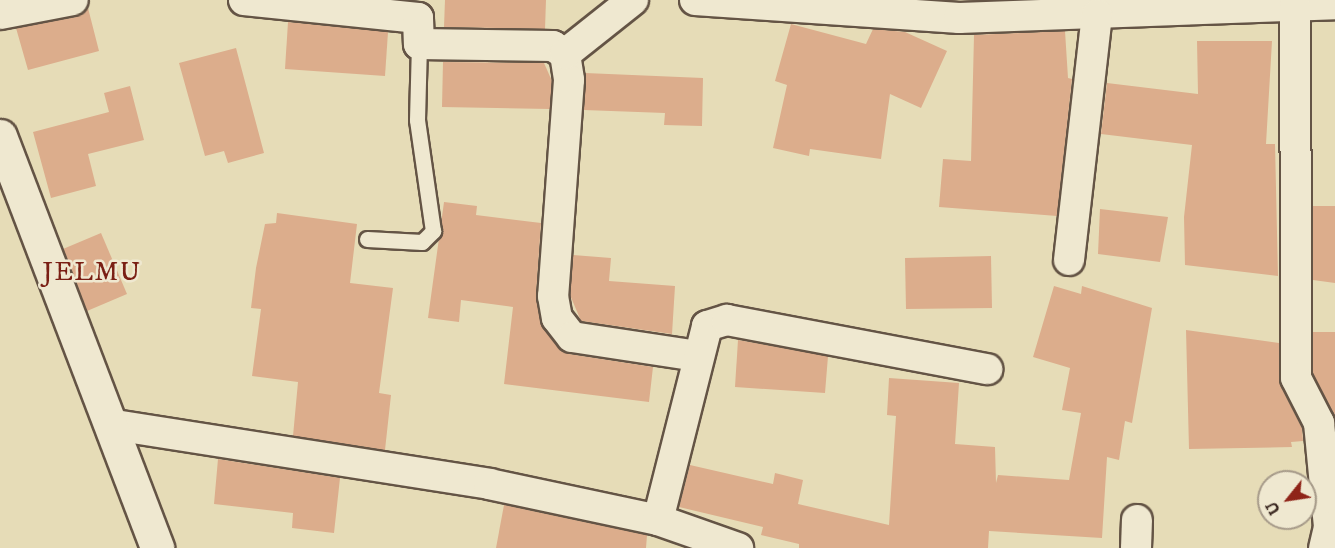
<!DOCTYPE html>
<html>
<head>
<meta charset="utf-8">
<style>
  body { margin:0 }
  #map { position:relative; width:1335px; height:548px; overflow:hidden; background:#e6dcb7; font-family:"IM FELL DW Pica",serif }
  div>[style] { position:absolute }
  .building>* { inset:0; background:#dcad8c }
  .roads { filter:drop-shadow(2px 0 #645445) drop-shadow(-2px 0 #645445) drop-shadow(0 2px #645445) drop-shadow(0 -2px #645445) }
  .lane>* { height:15px; margin:-7.5px; padding:0 7.5px; transform-origin:7.5px; border-radius:7.5px; background:#efe8d0 }
  .street>* { height:30px; margin:-15px; padding:0 15px; transform-origin:15px; border-radius:15px; background:#efe8d0 }
  .secondary>* { height:33px; margin:-16.5px; padding:0 16.5px; transform-origin:16.5px; border-radius:16.5px; background:#efe8d0 }
  span { translate:-50% -50%; white-space:nowrap; text-align:center; line-height:1.15; -webkit-text-stroke:5px #efe8d0; paint-order:stroke }
  .quarter-label { font-size:26px; color:#7a1f14; letter-spacing:1.5px }
  .north { position:absolute; left:1257px; top:470px; width:60px; height:60px; box-sizing:border-box; background:#efe8d0; border:2px solid #a69a89; border-radius:50%; rotate:240deg; font-size:16px; font-weight:700; line-height:24px; text-align:center; color:#39261f }
  .north::after { content:''; display:block; margin:auto; width:21px; height:27px; background:#8f2418; clip-path:polygon(50% 0,100% 100%,50% 72%,0 100%) }
</style>
</head>
<body>
<div id="map">
  <div class="building">
    <i style="clip-path:polygon(445px 0,546px 0,545px 29px,444px 27px)"></i>
    <i style="clip-path:polygon(88px 8px,99px 51px,28px 70px,16px 28px,76px 17px)"></i>
    <i style="clip-path:polygon(288px 22px,388px 32px,385px 76px,285px 69px)"></i>
    <i style="clip-path:polygon(791px 24px,866px 44px,873px 29px,905px 32px,947px 51px,921px 108px,890px 94px,881px 159px,810px 149px,809px 156px,773px 148px,787px 85px,775px 81px)"></i>
    <i style="clip-path:polygon(1065px 31px,1068px 78px,1072px 79px,1057px 216px,939px 207px,943px 159px,971px 161px,974px 35px)"></i>
    <i style="clip-path:polygon(1197px 41px,1272px 41px,1266px 144px,1275px 144px,1278px 276px,1185px 265px,1184px 217px,1192px 145px,1101px 134px,1107px 83px,1198px 94px)"></i>
    <i style="clip-path:polygon(236px 48px,264px 153px,228px 163px,224px 151px,205px 156px,179px 63px)"></i>
    <i style="clip-path:polygon(443px 62px,544px 63px,552px 81px,550px 109px,442px 107px)"></i>
    <i style="clip-path:polygon(585px 73px,703px 78px,702px 126px,664px 125px,665px 113px,584px 110px)"></i>
    <i style="clip-path:polygon(130px 86px,144px 140px,88px 154px,96px 186px,51px 198px,33px 132px,109px 112px,104px 93px)"></i>
    <i style="clip-path:polygon(444px 202px,477px 206px,476px 215px,541px 223px,536px 295px,543px 329px,569px 354px,653px 367px,649px 402px,504px 384px,513px 307px,461px 300px,459px 322px,428px 318px)"></i>
    <i style="clip-path:polygon(1313px 206px,1335px 206px,1335px 283px,1313px 280px)"></i>
    <i style="clip-path:polygon(1100px 209px,1168px 217px,1160px 262px,1098px 254px)"></i>
    <i style="clip-path:polygon(277px 213px,357px 224px,350px 283px,393px 288px,379px 393px,391px 395px,385px 450px,293px 436px,298px 382px,252px 376px,261px 309px,251px 308px,256px 268px,265px 224px,276px 223px)"></i>
    <i style="clip-path:polygon(101px 233px,127px 294px,87px 311px,63px 249px)"></i>
    <i style="clip-path:polygon(573px 255px,611px 258px,609px 281px,675px 286px,672px 334px,581px 321px,570px 295px)"></i>
    <i style="clip-path:polygon(991px 256px,992px 308px,906px 309px,905px 258px)"></i>
    <i style="clip-path:polygon(1054px 286px,1081px 294px,1082px 286px,1152px 308px,1132px 423px,1125px 421px,1119px 460px,1107px 457px,1102px 538px,989px 531px,988px 548px,799px 548px,799px 544px,761px 535px,763px 527px,679px 507px,690px 465px,773px 484px,775px 473px,803px 480px,798px 504px,889px 525px,896px 416px,887px 415px,889px 378px,959px 383px,955px 444px,995px 447px,996px 483px,998px 475px,1069px 480px,1081px 413px,1062px 410px,1070px 368px,1033px 357px)"></i>
    <i style="clip-path:polygon(1186px 330px,1279px 343px,1280px 385px,1302px 428px,1303px 441px,1291px 442px,1292px 447px,1189px 449px)"></i>
    <i style="clip-path:polygon(1313px 332px,1335px 332px,1335px 417px,1313px 374px)"></i>
    <i style="clip-path:polygon(738px 340px,828px 356px,825px 393px,735px 387px)"></i>
    <i style="clip-path:polygon(218px 459px,340px 478px,334px 533px,292px 528px,293px 513px,214px 504px)"></i>
    <i style="clip-path:polygon(504px 505px,647px 535px,646px 548px,496px 548px)"></i>
  </div>
  <div class="roads">
    <div class="lane">
      <i style="left:367px;top:239px;width:55px;rotate:3.1deg"></i>
      <i style="left:422px;top:242px;width:16px;rotate:-45deg"></i>
      <i style="left:433px;top:231px;width:112px;rotate:-98.2deg"></i>
      <i style="left:417px;top:120px;width:76px;rotate:-88.5deg"></i>
    </div>
    <div class="street">
      <i style="left:244px;top:0;width:175px;rotate:5.9deg"></i>
      <i style="left:418px;top:18px;width:26px;rotate:88deg"></i>
      <i style="left:419px;top:44px;width:134px;rotate:0.9deg"></i>
      <i style="left:553px;top:46px;width:14px;rotate:34deg"></i>
      <i style="left:565px;top:54px;width:26px;rotate:81deg"></i>
      <i style="left:569px;top:80px;width:217px;rotate:94.2deg"></i>
      <i style="left:553px;top:296px;width:22px;rotate:80deg"></i>
      <i style="left:557px;top:318px;width:24px;rotate:52deg"></i>
      <i style="left:572px;top:337px;width:126px;rotate:8.6deg"></i>
      <i style="left:695px;top:0;width:265px;rotate:3.9deg"></i>
      <i style="left:959px;top:18px;width:376px;rotate:-2.1deg"></i>
      <i style="left:1295px;top:6px;width:372px;rotate:89.8deg"></i>
      <i style="left:1296px;top:378px;width:51px;rotate:62.9deg"></i>
      <i style="left:1319px;top:423px;width:104px;rotate:84.5deg"></i>
      <i style="left:1329px;top:527px;width:22px;rotate:103deg"></i>
      <i style="left:0;top:14px;width:74px;rotate:-10.9deg"></i>
      <i style="left:565px;top:54px;width:87px;rotate:-38.5deg"></i>
      <i style="left:1069px;top:260px;width:247px;rotate:-83.5deg"></i>
      <i style="left:114px;top:425px;width:380px;rotate:8.9deg"></i>
      <i style="left:489px;top:484px;width:173px;rotate:12deg"></i>
      <i style="left:658px;top:520px;width:85px;rotate:19.3deg"></i>
      <i style="left:658px;top:520px;width:200px;rotate:-75.8deg"></i>
      <i style="left:707px;top:326px;width:21px;rotate:-17deg"></i>
      <i style="left:727px;top:320px;width:265px;rotate:10.7deg"></i>
      <i style="left:1136px;top:548px;width:28px;rotate:-88deg"></i>
    </div>
    <div class="secondary">
      <i style="left:0;top:136px;width:441px;rotate:69.1deg"></i>
    </div>
  </div>
  <div class="quarter-label">
    <span style="left:92px;top:273px">JELMU</span>
  </div>
  <div class="north">U</div>
</div>
</body>
</html>
